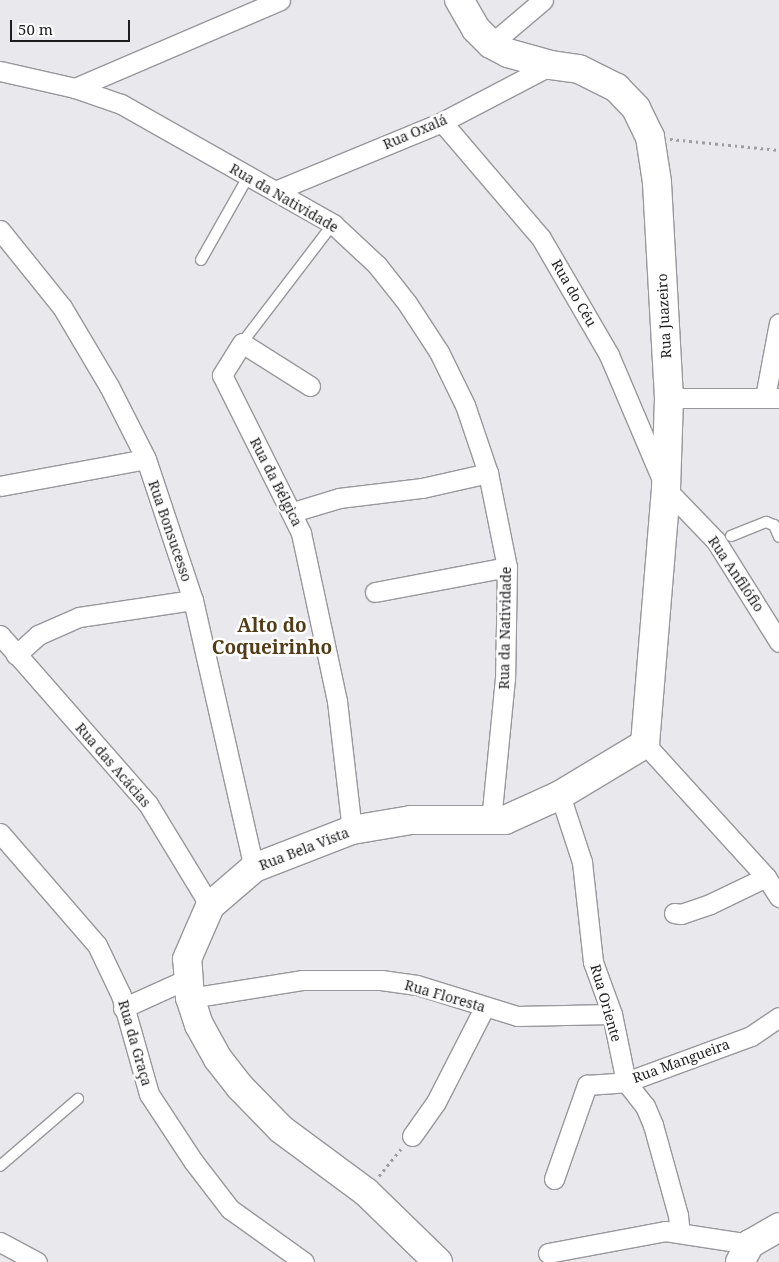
<!DOCTYPE html>
<html>
<head>
<meta charset="utf-8">
<style>
  body { margin:0 }
  #map { position:relative; width:779px; height:1262px; overflow:hidden; background:#e8e8ed; font-family:"Noto Serif",serif }
  div>[style] { position:absolute }
  .path>* { height:3px; margin-top:-1.5px; transform-origin:0; background:repeating-linear-gradient(90deg,#9e9ea2 0 2.5px,transparent 0 6.5px) }
  .roads { filter:drop-shadow(1px 0 #98979c) drop-shadow(-1px 0 #98979c) drop-shadow(0 1px #98979c) drop-shadow(0 -1px #98979c) }
  .lane>* { height:10px; margin:-5px; padding:0 5px; transform-origin:5px; border-radius:5px; background:#fff }
  .street>* { height:19px; margin:-9.5px; padding:0 9.5px; transform-origin:9.5px; border-radius:9.5px; background:#fff }
  .secondary>* { height:28px; margin:-14px; padding:0 14px; transform-origin:14px; border-radius:14px; background:#fff }
  span { translate:-50% -50%; white-space:nowrap; text-align:center; line-height:1.15; -webkit-text-stroke:5px #fff; paint-order:stroke }
  .street-label { font-size:14px; color:#1d1d1f }
  .district-label { font-size:19px; color:#513c17; font-weight:700 }
  .scale { position:absolute; left:10px; top:20px; width:120px; height:22px; box-sizing:border-box; border:2px solid #1d1d1f; border-top:0; padding-left:6px; font-size:15px; line-height:18px; white-space:nowrap; color:#1d1d1f; -webkit-text-stroke:4px #fff; paint-order:stroke }
</style>
</head>
<body>
<div id="map">
  <div class="path">
    <i style="left:670px;top:139px;width:110px;rotate:5.8deg"></i>
    <i style="left:379px;top:1176px;width:36px;rotate:-51deg"></i>
  </div>
  <div class="roads">
    <div class="lane">
      <i style="left:201px;top:260px;width:95px;rotate:-60.5deg"></i>
      <i style="left:242px;top:343px;width:150px;rotate:-52.6deg"></i>
      <i style="left:731px;top:536px;width:38px;rotate:-22deg"></i>
      <i style="left:766px;top:522px;width:9px;rotate:21deg"></i>
      <i style="left:774px;top:525px;width:13px;rotate:67deg"></i>
      <i style="left:0;top:1166px;width:103px;rotate:-40.7deg"></i>
    </div>
    <div class="street">
      <i style="left:491px;top:44px;width:68px;rotate:-40.2deg"></i>
      <i style="left:0;top:71px;width:77px;rotate:12.8deg"></i>
      <i style="left:75px;top:88px;width:49px;rotate:19.2deg"></i>
      <i style="left:121px;top:104px;width:244px;rotate:29.5deg"></i>
      <i style="left:333px;top:224px;width:60px;rotate:43deg"></i>
      <i style="left:377px;top:265px;width:48px;rotate:51.7deg"></i>
      <i style="left:407px;top:303px;width:59px;rotate:56.9deg"></i>
      <i style="left:439px;top:352px;width:59px;rotate:63.9deg"></i>
      <i style="left:465px;top:405px;width:72px;rotate:71.3deg"></i>
      <i style="left:488px;top:473px;width:96px;rotate:78.6deg"></i>
      <i style="left:507px;top:567px;width:111px;rotate:91deg"></i>
      <i style="left:505px;top:678px;width:144px;rotate:95.6deg"></i>
      <i style="left:75px;top:88px;width:223px;rotate:-23.2deg"></i>
      <i style="left:442px;top:122px;width:153px;rotate:49.5deg"></i>
      <i style="left:541px;top:238px;width:135px;rotate:59.8deg"></i>
      <i style="left:609px;top:355px;width:146px;rotate:67deg"></i>
      <i style="left:666px;top:489px;width:72px;rotate:46.1deg"></i>
      <i style="left:716px;top:541px;width:119px;rotate:58deg"></i>
      <i style="left:275px;top:191px;width:181px;rotate:-22.4deg"></i>
      <i style="left:442px;top:122px;width:123px;rotate:-27.6deg"></i>
      <i style="left:0;top:230px;width:99px;rotate:51.2deg"></i>
      <i style="left:62px;top:307px;width:92px;rotate:59.3deg"></i>
      <i style="left:109px;top:386px;width:82px;rotate:63.1deg"></i>
      <i style="left:146px;top:459px;width:149px;rotate:71.6deg"></i>
      <i style="left:193px;top:600px;width:275px;rotate:77.2deg"></i>
      <i style="left:310px;top:386px;width:80px;rotate:-147.7deg"></i>
      <i style="left:242px;top:343px;width:38px;rotate:122deg"></i>
      <i style="left:222px;top:375px;width:177px;rotate:63.4deg"></i>
      <i style="left:301px;top:533px;width:172px;rotate:77.9deg"></i>
      <i style="left:337px;top:701px;width:130px;rotate:83.4deg"></i>
      <i style="left:765px;top:397px;width:75px;rotate:-79.3deg"></i>
      <i style="left:669px;top:398px;width:110px"></i>
      <i style="left:0;top:486px;width:148px;rotate:-10.5deg"></i>
      <i style="left:293px;top:512px;width:48px;rotate:-16.9deg"></i>
      <i style="left:339px;top:498px;width:84px;rotate:-6.9deg"></i>
      <i style="left:422px;top:488px;width:68px;rotate:-12.8deg"></i>
      <i style="left:375px;top:592px;width:134px;rotate:-10.7deg"></i>
      <i style="left:0;top:635px;width:225px;rotate:48.8deg"></i>
      <i style="left:148px;top:804px;width:119px;rotate:58.7deg"></i>
      <i style="left:16px;top:655px;width:30px;rotate:-42deg"></i>
      <i style="left:38px;top:635px;width:45px;rotate:-23.7deg"></i>
      <i style="left:79px;top:617px;width:115px;rotate:-8.5deg"></i>
      <i style="left:645px;top:744px;width:180px;rotate:47.7deg"></i>
      <i style="left:766px;top:877px;width:24px;rotate:57deg"></i>
      <i style="left:560px;top:795px;width:71px;rotate:71.8deg"></i>
      <i style="left:582px;top:862px;width:101px;rotate:83.7deg"></i>
      <i style="left:593px;top:962px;width:55px;rotate:69.9deg"></i>
      <i style="left:612px;top:1014px;width:69px;rotate:78.4deg"></i>
      <i style="left:626px;top:1082px;width:31px;rotate:52deg"></i>
      <i style="left:645px;top:1106px;width:21px;rotate:67deg"></i>
      <i style="left:653px;top:1125px;width:93px;rotate:74.5deg"></i>
      <i style="left:678px;top:1215px;width:18px;rotate:84deg"></i>
      <i style="left:0;top:833px;width:148px;rotate:49.1deg"></i>
      <i style="left:97px;top:945px;width:55px;rotate:64.4deg"></i>
      <i style="left:121px;top:995px;width:103px;rotate:74.2deg"></i>
      <i style="left:149px;top:1094px;width:80px;rotate:56.7deg"></i>
      <i style="left:193px;top:1161px;width:61px;rotate:52.4deg"></i>
      <i style="left:230px;top:1209px;width:91px;rotate:35.6deg"></i>
      <i style="left:674px;top:913px;width:7px;rotate:8deg"></i>
      <i style="left:681px;top:914px;width:31px;rotate:-19deg"></i>
      <i style="left:710px;top:904px;width:62px;rotate:-25.7deg"></i>
      <i style="left:190px;top:998px;width:113px;rotate:-9.1deg"></i>
      <i style="left:302px;top:980px;width:79px"></i>
      <i style="left:381px;top:980px;width:36px;rotate:8deg"></i>
      <i style="left:417px;top:985px;width:105px;rotate:17.2deg"></i>
      <i style="left:517px;top:1016px;width:95px;rotate:-1.2deg"></i>
      <i style="left:123px;top:1008px;width:70px;rotate:-24.4deg"></i>
      <i style="left:412px;top:1136px;width:42px;rotate:-54.8deg"></i>
      <i style="left:436px;top:1102px;width:106px;rotate:-62.9deg"></i>
      <i style="left:554px;top:1179px;width:100px;rotate:-70.7deg"></i>
      <i style="left:587px;top:1085px;width:39px;rotate:-4deg"></i>
      <i style="left:626px;top:1082px;width:133px;rotate:-20.2deg"></i>
      <i style="left:751px;top:1036px;width:34px;rotate:-34deg"></i>
      <i style="left:0;top:1242px;width:42px;rotate:28.4deg"></i>
      <i style="left:548px;top:1253px;width:119px;rotate:-10.6deg"></i>
      <i style="left:665px;top:1231px;width:86px;rotate:8.7deg"></i>
    </div>
    <div class="secondary">
      <i style="left:438px;top:1262px;width:100px;rotate:-135.8deg"></i>
      <i style="left:366px;top:1192px;width:106px;rotate:-143.5deg"></i>
      <i style="left:281px;top:1129px;width:59px;rotate:-134.3deg"></i>
      <i style="left:240px;top:1087px;width:36px;rotate:-128deg"></i>
      <i style="left:218px;top:1059px;width:39px;rotate:-119deg"></i>
      <i style="left:199px;top:1025px;width:28px;rotate:-108deg"></i>
      <i style="left:190px;top:998px;width:39px;rotate:-94deg"></i>
      <i style="left:187px;top:959px;width:58px;rotate:-66.5deg"></i>
      <i style="left:210px;top:906px;width:58px;rotate:-40.8deg"></i>
      <i style="left:254px;top:868px;width:105px;rotate:-21.2deg"></i>
      <i style="left:352px;top:830px;width:60px;rotate:-9.6deg"></i>
      <i style="left:411px;top:820px;width:94px"></i>
      <i style="left:505px;top:820px;width:60px;rotate:-24.4deg"></i>
      <i style="left:560px;top:795px;width:99px;rotate:-31deg"></i>
      <i style="left:645px;top:744px;width:256px;rotate:-85.3deg"></i>
      <i style="left:666px;top:489px;width:91px;rotate:-88.1deg"></i>
      <i style="left:669px;top:398px;width:216px;rotate:-93.2deg"></i>
      <i style="left:657px;top:182px;width:46px;rotate:-98.8deg"></i>
      <i style="left:650px;top:137px;width:32px;rotate:-116deg"></i>
      <i style="left:636px;top:108px;width:28px;rotate:-134deg"></i>
      <i style="left:617px;top:88px;width:42px;rotate:-153.4deg"></i>
      <i style="left:579px;top:69px;width:28px;rotate:-172deg"></i>
      <i style="left:551px;top:65px;width:45px;rotate:-164.4deg"></i>
      <i style="left:508px;top:53px;width:19px;rotate:-152deg"></i>
      <i style="left:491px;top:44px;width:21px;rotate:-135deg"></i>
      <i style="left:476px;top:29px;width:34px;rotate:-120deg"></i>
      <i style="left:740px;top:1262px;width:21px;rotate:-61deg"></i>
      <i style="left:750px;top:1244px;width:34px;rotate:-30deg"></i>
    </div>
  </div>
  <div class="street-label">
    <span style="left:415px;top:132px;rotate:-23deg">Rua Oxalá</span>
    <span style="left:284px;top:198px;rotate:30deg">Rua da Natividade</span>
    <span style="left:574px;top:293px;rotate:60deg">Rua do Céu</span>
    <span style="left:664px;top:316px;rotate:-93deg">Rua Juazeiro</span>
    <span style="left:276px;top:482px;rotate:63deg">Rua da Bélgica</span>
    <span style="left:170px;top:531px;rotate:71deg">Rua Bonsucesso</span>
    <span style="left:736px;top:574px;rotate:56deg">Rua Anfilófio</span>
    <span style="left:505px;top:628px;rotate:-89deg">Rua da Natividade</span>
    <span style="left:113px;top:765px;rotate:49deg">Rua das Acácias</span>
    <span style="left:304px;top:849px;rotate:-21deg">Rua Bela Vista</span>
    <span style="left:445px;top:996px;rotate:16deg">Rua Floresta</span>
    <span style="left:606px;top:1003px;rotate:74deg">Rua Oriente</span>
    <span style="left:135px;top:1043px;rotate:74deg">Rua da Graça</span>
    <span style="left:681px;top:1061px;rotate:-20deg">Rua Mangueira</span>
  </div>
  <div class="district-label">
    <span style="left:272px;top:637px">Alto do<br>Coqueirinho</span>
  </div>
  <div class="scale">50 m</div>
</div>
</body>
</html>
